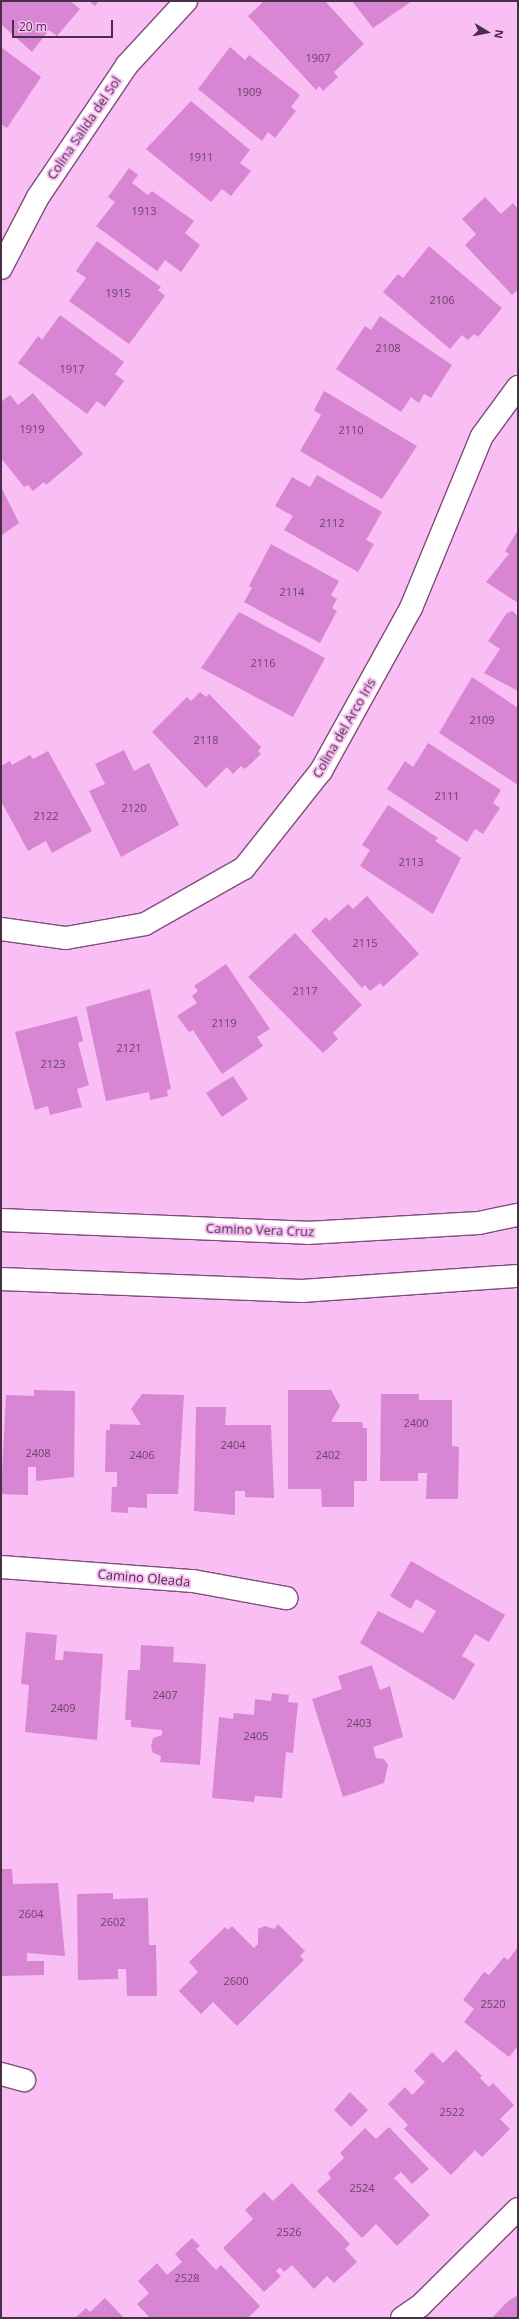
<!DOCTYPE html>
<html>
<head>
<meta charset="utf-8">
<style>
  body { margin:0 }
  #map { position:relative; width:519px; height:2319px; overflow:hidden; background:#f9bef3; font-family:"Open Sans",sans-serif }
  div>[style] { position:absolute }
  .building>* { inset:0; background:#d885d3 }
  .roads { filter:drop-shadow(1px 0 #804c7c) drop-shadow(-1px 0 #804c7c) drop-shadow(0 1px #804c7c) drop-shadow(0 -1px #804c7c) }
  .minor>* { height:22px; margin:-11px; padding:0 11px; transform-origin:11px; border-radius:11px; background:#fff }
  .secondary>* { height:22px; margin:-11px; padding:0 11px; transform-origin:11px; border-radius:11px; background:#fff }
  span { translate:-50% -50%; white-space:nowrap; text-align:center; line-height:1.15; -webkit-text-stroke:4px #f9bef3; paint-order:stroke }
  .number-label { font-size:11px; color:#6b4568 }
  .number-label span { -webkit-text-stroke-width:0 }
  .street-label { font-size:13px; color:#473045 }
  .frame { position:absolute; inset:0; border:2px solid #473045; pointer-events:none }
  .north { position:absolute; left:467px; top:12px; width:40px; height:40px; -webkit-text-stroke:3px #f9bef3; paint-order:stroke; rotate:100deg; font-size:11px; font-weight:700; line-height:16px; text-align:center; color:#473045 }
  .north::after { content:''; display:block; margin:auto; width:14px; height:18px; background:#473045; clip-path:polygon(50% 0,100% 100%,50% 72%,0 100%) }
  .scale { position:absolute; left:12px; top:20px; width:101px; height:18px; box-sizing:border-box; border:2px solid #473045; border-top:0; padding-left:5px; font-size:12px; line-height:14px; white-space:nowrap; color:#473045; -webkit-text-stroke:3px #f9bef3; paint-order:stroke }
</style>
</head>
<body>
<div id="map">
  <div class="building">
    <i style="clip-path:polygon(1px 1px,70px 1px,80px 9px,57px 36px,49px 30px,32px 52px,1px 24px)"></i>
    <i style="clip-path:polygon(89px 1px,99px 1px,95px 6px)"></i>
    <i style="clip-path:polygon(264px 1px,325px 1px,364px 44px,334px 72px,338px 77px,323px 91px,319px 86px,316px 90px,248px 16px)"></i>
    <i style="clip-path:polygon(352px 1px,412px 1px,373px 28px)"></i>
    <i style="clip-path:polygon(1px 47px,41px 77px,7px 128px,1px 124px)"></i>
    <i style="clip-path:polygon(230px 47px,245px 60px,249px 55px,300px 95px,291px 107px,296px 111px,275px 138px,268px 132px,262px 141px,198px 89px)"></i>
    <i style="clip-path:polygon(191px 101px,250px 150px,240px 163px,251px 171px,231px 196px,222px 189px,211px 202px,146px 149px)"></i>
    <i style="clip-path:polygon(129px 168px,138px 175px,132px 183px,148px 195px,152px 191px,194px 221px,185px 233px,200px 245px,181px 272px,165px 260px,157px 271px,96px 226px,115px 202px,108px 197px)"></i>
    <i style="clip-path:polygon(485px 197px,501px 214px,513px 203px,518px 209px,518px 290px,512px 295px,465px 245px,476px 234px,462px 219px)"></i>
    <i style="clip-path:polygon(97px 241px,161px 287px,158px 290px,165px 296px,129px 344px,69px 301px,86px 278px,76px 271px)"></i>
    <i style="clip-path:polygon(429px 246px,502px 308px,478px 337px,474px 334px,468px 340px,462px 335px,450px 349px,383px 292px,398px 274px,403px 278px)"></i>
    <i style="clip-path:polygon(60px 315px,124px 362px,115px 374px,124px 381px,105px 407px,97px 401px,87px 414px,18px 363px,38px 336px,42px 340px)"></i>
    <i style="clip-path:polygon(380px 316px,452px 365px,431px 398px,424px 394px,419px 403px,411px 397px,401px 412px,336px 369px,365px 326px,371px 330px)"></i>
    <i style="clip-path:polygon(324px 391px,417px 446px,382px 499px,300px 451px,321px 415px,314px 410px)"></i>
    <i style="clip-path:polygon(33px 393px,83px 454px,46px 485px,44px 482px,33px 491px,28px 485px,24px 487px,1px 458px,1px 402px,10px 395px,18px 405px)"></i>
    <i style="clip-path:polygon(317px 475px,382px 512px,366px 540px,374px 544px,358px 572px,284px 530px,293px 516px,275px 506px,292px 477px,310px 487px)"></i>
    <i style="clip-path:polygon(1px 487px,19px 523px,2px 535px,1px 534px)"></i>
    <i style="clip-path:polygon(518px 530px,518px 603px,486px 582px,509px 554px,505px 551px)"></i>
    <i style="clip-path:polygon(271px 544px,339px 581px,331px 595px,337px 599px,332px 608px,337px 611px,320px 643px,244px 602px,252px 588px,249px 586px)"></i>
    <i style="clip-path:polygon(512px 611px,518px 616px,518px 691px,484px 673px,500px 649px,488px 641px,507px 613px)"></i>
    <i style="clip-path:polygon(239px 612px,325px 658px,293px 717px,201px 668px)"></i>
    <i style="clip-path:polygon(472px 677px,518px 708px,518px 785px,439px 733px)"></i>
    <i style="clip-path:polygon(200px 692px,206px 697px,209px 694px,261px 747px,258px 751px,261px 754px,245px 769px,241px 766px,233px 774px,227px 767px,206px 788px,152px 732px,187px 697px,191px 701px)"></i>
    <i style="clip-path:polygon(428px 743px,501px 790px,493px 803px,500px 808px,483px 834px,475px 829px,467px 842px,387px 789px,405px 761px,413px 767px)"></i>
    <i style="clip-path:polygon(124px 750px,134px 771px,149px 763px,179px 825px,121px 857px,89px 791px,105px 784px,95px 764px)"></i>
    <i style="clip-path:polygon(48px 751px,92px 831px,52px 853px,46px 841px,28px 851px,1px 801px,1px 766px,10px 761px,12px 765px,30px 755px,33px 759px)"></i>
    <i style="clip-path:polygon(388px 805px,438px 838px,435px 841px,461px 858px,433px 914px,360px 866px,370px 850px,362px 845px)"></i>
    <i style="clip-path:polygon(367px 896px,419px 954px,383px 987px,380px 983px,370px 991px,365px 985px,362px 988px,311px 931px,326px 917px,329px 921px,348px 904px,353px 909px)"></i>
    <i style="clip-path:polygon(295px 933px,362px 1005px,333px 1033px,338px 1039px,323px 1053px,248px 977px)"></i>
    <i style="clip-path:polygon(226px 964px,270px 1029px,257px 1037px,263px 1046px,222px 1074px,193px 1030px,189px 1032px,177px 1016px,197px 1003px,192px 996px,198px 991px,194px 986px)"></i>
    <i style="clip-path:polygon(150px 989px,171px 1089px,167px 1090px,168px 1096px,150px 1100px,149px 1092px,106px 1101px,86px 1007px)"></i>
    <i style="clip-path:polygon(77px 1016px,83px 1041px,78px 1043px,89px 1085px,77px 1089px,82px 1107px,50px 1115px,48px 1106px,35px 1110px,15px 1032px)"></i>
    <i style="clip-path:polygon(233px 1076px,248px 1099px,222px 1117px,206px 1093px)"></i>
    <i style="clip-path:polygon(34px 1390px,75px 1391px,74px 1477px,36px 1481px,36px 1467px,28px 1467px,28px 1495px,1px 1494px,6px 1395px,34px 1396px)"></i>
    <i style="clip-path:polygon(288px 1390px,331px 1390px,340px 1406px,331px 1422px,362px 1422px,363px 1428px,367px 1428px,367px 1481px,354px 1481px,354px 1507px,322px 1507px,321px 1489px,288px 1489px)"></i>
    <i style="clip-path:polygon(142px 1394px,184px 1395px,178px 1494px,147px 1494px,147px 1508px,128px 1507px,128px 1513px,111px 1512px,112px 1487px,117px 1487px,117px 1472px,105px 1472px,106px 1430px,110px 1430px,110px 1424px,141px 1425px,131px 1409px)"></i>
    <i style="clip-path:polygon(381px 1394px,419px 1394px,419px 1400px,452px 1400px,452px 1446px,459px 1447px,458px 1499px,426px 1499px,427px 1473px,418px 1473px,418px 1481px,380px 1481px)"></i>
    <i style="clip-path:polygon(196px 1407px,226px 1407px,225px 1425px,271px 1425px,274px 1498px,245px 1497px,245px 1491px,235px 1491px,235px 1515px,194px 1511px)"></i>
    <i style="clip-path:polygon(411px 1561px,505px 1615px,489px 1642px,475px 1634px,462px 1656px,475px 1664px,454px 1700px,360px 1643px,378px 1611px,423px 1633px,436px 1611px,416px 1599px,411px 1609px,390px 1596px)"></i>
    <i style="clip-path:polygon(26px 1632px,57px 1635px,55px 1660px,63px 1660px,64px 1651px,103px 1654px,97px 1740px,25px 1732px,29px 1685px,21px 1684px)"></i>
    <i style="clip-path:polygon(141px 1645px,174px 1647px,173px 1662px,206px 1664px,200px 1765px,160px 1762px,161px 1756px,153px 1753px,151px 1746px,153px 1738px,162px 1735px,162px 1730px,131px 1727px,131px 1720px,125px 1720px,128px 1670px,140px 1670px)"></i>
    <i style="clip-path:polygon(372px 1665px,380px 1690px,390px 1686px,403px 1737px,373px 1747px,376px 1758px,384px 1759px,388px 1765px,384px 1783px,343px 1797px,312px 1699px,342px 1689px,338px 1676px)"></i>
    <i style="clip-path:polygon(272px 1693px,289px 1695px,288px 1702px,298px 1703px,293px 1753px,286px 1752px,282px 1798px,255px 1796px,254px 1802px,212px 1798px,219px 1717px,233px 1719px,234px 1713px,254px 1715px,255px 1699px,271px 1701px)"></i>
    <i style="clip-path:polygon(1px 1869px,12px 1869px,13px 1884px,58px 1883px,65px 1956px,27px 1953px,27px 1961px,44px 1961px,44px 1975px,1px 1976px)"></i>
    <i style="clip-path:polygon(113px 1893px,113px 1899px,148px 1898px,149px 1945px,156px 1945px,157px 1996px,127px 1996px,126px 1969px,118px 1969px,118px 1979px,78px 1980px,77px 1894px)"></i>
    <i style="clip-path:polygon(278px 1924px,305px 1951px,300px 1956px,304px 1960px,237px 2026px,213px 2002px,201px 2014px,179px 1991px,198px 1972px,189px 1962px,225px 1927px,228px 1930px,232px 1926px,254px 1948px,258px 1944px,258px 1929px,265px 1926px,274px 1929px)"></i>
    <i style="clip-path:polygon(518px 1947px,518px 2046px,509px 2057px,464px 2022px,474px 2009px,463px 2000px,484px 1972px,489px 1975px,504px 1957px,508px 1960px)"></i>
    <i style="clip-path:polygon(456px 2050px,482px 2076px,480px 2078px,489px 2087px,493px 2083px,514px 2105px,500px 2119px,510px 2129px,482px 2157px,475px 2150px,451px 2175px,404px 2129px,408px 2125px,388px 2104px,405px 2087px,412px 2095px,425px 2082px,414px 2071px,432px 2052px,443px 2063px)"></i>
    <i style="clip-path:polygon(350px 2092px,368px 2110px,351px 2127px,334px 2110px)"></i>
    <i style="clip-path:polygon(389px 2127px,429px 2169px,412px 2184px,401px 2172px,394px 2178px,430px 2215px,397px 2246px,376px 2224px,362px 2238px,317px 2191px,331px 2178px,328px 2173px,344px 2158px,340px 2153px,365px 2128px,376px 2139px)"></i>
    <i style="clip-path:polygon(292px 2183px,350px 2244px,345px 2249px,357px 2262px,334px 2283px,327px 2276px,314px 2289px,292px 2265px,284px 2272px,280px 2267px,276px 2271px,281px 2276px,264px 2292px,223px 2248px,253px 2219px,245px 2210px,264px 2192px,273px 2201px)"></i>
    <i style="clip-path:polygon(192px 2238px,200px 2246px,196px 2249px,216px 2270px,221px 2265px,260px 2306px,248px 2318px,150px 2318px,137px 2304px,149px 2293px,138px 2281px,157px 2263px,167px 2275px,182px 2262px,175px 2254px)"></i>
    <i style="clip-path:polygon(518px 2295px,518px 2318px,492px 2318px,507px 2302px)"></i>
    <i style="clip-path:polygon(105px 2298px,124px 2318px,75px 2318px,86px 2308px,90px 2312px)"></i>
  </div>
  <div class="roads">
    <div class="minor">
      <i style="left:1px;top:268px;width:80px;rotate:-62.5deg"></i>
      <i style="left:38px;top:197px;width:159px;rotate:-56deg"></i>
      <i style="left:127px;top:65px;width:87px;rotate:-47.3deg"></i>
      <i style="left:1px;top:929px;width:66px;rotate:7.9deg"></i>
      <i style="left:66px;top:938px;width:80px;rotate:-10deg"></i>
      <i style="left:145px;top:924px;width:114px;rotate:-29.5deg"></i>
      <i style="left:244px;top:868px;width:124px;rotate:-51.6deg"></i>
      <i style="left:321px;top:771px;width:186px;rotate:-61.1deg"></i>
      <i style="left:411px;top:608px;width:186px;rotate:-67.6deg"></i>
      <i style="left:482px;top:436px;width:61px;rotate:-53.7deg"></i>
      <i style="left:1px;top:1567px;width:193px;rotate:4.2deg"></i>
      <i style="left:193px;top:1581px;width:95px;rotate:10.4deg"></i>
      <i style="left:1px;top:2074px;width:24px;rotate:15deg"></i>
      <i style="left:402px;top:2318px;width:22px;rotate:-34deg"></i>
      <i style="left:420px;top:2306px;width:138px;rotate:-44.7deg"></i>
    </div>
    <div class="secondary">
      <i style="left:1px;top:1220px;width:306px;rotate:2.4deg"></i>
      <i style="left:307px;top:1233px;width:172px;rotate:-3.3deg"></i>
      <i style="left:479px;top:1223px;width:40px;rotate:-12deg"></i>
      <i style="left:1px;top:1279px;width:301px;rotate:2.3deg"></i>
      <i style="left:302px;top:1291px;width:217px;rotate:-4deg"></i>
    </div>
  </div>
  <div class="number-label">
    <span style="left:318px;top:58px">1907</span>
    <span style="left:249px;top:92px">1909</span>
    <span style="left:201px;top:157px">1911</span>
    <span style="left:144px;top:211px">1913</span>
    <span style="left:118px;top:293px">1915</span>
    <span style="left:442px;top:300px">2106</span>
    <span style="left:388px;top:348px">2108</span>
    <span style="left:72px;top:369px">1917</span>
    <span style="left:32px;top:429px">1919</span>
    <span style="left:351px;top:430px">2110</span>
    <span style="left:332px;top:523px">2112</span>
    <span style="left:292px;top:592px">2114</span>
    <span style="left:263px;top:663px">2116</span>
    <span style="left:482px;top:720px">2109</span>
    <span style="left:206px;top:740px">2118</span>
    <span style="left:447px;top:796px">2111</span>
    <span style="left:134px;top:808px">2120</span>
    <span style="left:46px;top:816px">2122</span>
    <span style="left:411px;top:862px">2113</span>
    <span style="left:365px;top:943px">2115</span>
    <span style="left:305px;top:991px">2117</span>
    <span style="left:224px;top:1023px">2119</span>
    <span style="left:129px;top:1048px">2121</span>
    <span style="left:53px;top:1064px">2123</span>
    <span style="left:416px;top:1423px">2400</span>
    <span style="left:233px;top:1445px">2404</span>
    <span style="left:38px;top:1453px">2408</span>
    <span style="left:142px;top:1455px">2406</span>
    <span style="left:328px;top:1455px">2402</span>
    <span style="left:165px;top:1695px">2407</span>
    <span style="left:63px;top:1708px">2409</span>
    <span style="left:359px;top:1723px">2403</span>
    <span style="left:256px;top:1736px">2405</span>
    <span style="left:31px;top:1914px">2604</span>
    <span style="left:113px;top:1922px">2602</span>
    <span style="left:236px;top:1981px">2600</span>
    <span style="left:493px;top:2004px">2520</span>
    <span style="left:452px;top:2112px">2522</span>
    <span style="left:362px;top:2188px">2524</span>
    <span style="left:289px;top:2232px">2526</span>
    <span style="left:187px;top:2278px">2528</span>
  </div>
  <div class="street-label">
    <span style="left:84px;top:128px;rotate:-56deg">Colina Salida del Sol</span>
    <span style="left:344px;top:728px;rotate:-60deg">Colina del Arco Iris</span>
    <span style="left:260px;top:1230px;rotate:2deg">Camino Vera Cruz</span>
    <span style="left:144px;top:1578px;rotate:5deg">Camino Oleada</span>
  </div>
  <div class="frame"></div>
  <div class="north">N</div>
  <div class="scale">20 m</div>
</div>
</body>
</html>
